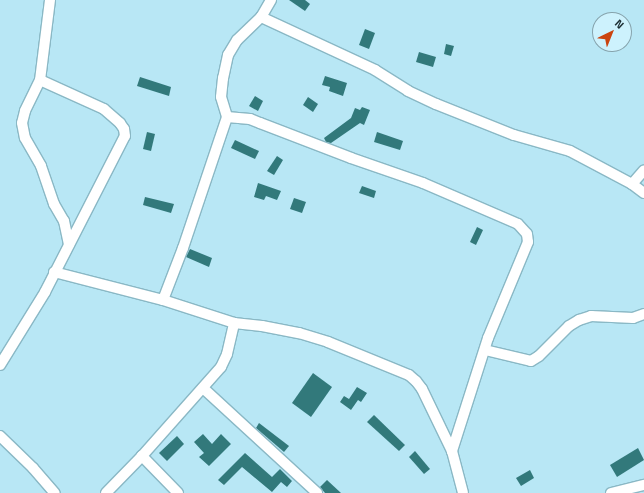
<!DOCTYPE html>
<html>
<head>
<meta charset="utf-8">
<style>
  body { margin:0 }
  #map { position:relative; width:644px; height:493px; overflow:hidden; background:#b8e7f5; font-family:"Titillium Web",sans-serif }
  div>[style] { position:absolute }
  .building>* { inset:0; background:#32797b }
  .roads { filter:drop-shadow(1px 0 #8ab8c5) drop-shadow(-1px 0 #8ab8c5) drop-shadow(0 1px #8ab8c5) drop-shadow(0 -1px #8ab8c5) }
  .minor>* { height:10px; margin:-5px; padding:0 5px; transform-origin:5px; border-radius:5px; background:#fff }
  span { translate:-50% -50%; white-space:nowrap; text-align:center; line-height:1.15; -webkit-text-stroke:4px #cdf2fd; paint-order:stroke }
  .north { position:absolute; left:592px; top:12px; width:40px; height:40px; box-sizing:border-box; background:#cdf2fd; border:1px solid #86a3ac; border-radius:50%; rotate:43deg; font-size:11px; font-weight:700; line-height:16px; text-align:center; color:#1b2d32 }
  .north::after { content:''; display:block; margin:auto; width:14px; height:18px; background:#cb440f; clip-path:polygon(50% 0,100% 100%,50% 72%,0 100%) }
</style>
</head>
<body>
<div id="map">
  <div class="building">
    <i style="clip-path:polygon(289px 0,305px 0,310px 4px,305px 11px)"></i>
    <i style="clip-path:polygon(365px 29px,375px 33px,369px 49px,359px 45px)"></i>
    <i style="clip-path:polygon(446px 44px,454px 46px,451px 56px,444px 54px)"></i>
    <i style="clip-path:polygon(419px 52px,436px 57px,433px 67px,416px 62px)"></i>
    <i style="clip-path:polygon(325px 76px,347px 83px,343px 96px,329px 91px,330px 87px,322px 85px)"></i>
    <i style="clip-path:polygon(140px 77px,171px 87px,169px 96px,137px 86px)"></i>
    <i style="clip-path:polygon(255px 96px,263px 101px,258px 111px,249px 106px)"></i>
    <i style="clip-path:polygon(308px 97px,318px 104px,313px 112px,303px 105px)"></i>
    <i style="clip-path:polygon(362px 107px,370px 110px,364px 125px,360px 123px,331px 143px,326px 142px,324px 138px,351px 118px,355px 108px,360px 110px)"></i>
    <i style="clip-path:polygon(147px 132px,155px 134px,151px 151px,143px 149px)"></i>
    <i style="clip-path:polygon(377px 132px,403px 141px,400px 150px,374px 142px)"></i>
    <i style="clip-path:polygon(235px 140px,259px 151px,255px 159px,231px 148px)"></i>
    <i style="clip-path:polygon(277px 156px,283px 160px,274px 175px,267px 171px)"></i>
    <i style="clip-path:polygon(258px 183px,281px 191px,277px 200px,266px 196px,264px 200px,254px 197px)"></i>
    <i style="clip-path:polygon(362px 186px,376px 191px,374px 198px,359px 193px)"></i>
    <i style="clip-path:polygon(145px 197px,174px 204px,171px 213px,143px 205px)"></i>
    <i style="clip-path:polygon(294px 198px,306px 202px,302px 213px,290px 209px)"></i>
    <i style="clip-path:polygon(477px 227px,483px 230px,476px 245px,470px 242px)"></i>
    <i style="clip-path:polygon(190px 249px,212px 258px,209px 267px,186px 257px)"></i>
    <i style="clip-path:polygon(313px 373px,332px 387px,311px 417px,292px 403px)"></i>
    <i style="clip-path:polygon(357px 387px,367px 393px,361px 402px,358px 400px,351px 410px,340px 402px,344px 396px,349px 399px)"></i>
    <i style="clip-path:polygon(374px 415px,405px 445px,399px 451px,367px 422px)"></i>
    <i style="clip-path:polygon(259px 423px,289px 446px,284px 452px,256px 428px)"></i>
    <i style="clip-path:polygon(203px 434px,212px 444px,221px 434px,231px 444px,209px 466px,199px 457px,204px 453px,194px 442px)"></i>
    <i style="clip-path:polygon(177px 436px,184px 444px,167px 461px,159px 453px)"></i>
    <i style="clip-path:polygon(638px 448px,644px 460px,617px 477px,610px 465px)"></i>
    <i style="clip-path:polygon(415px 451px,430px 469px,424px 474px,409px 457px)"></i>
    <i style="clip-path:polygon(245px 453px,272px 477px,280px 469px,292px 481px,287px 487px,281px 482px,272px 492px,242px 467px,224px 485px,218px 480px)"></i>
    <i style="clip-path:polygon(530px 470px,534px 478px,521px 486px,516px 478px)"></i>
    <i style="clip-path:polygon(327px 480px,341px 493px,325px 493px,320px 487px)"></i>
  </div>
  <div class="roads">
    <div class="minor">
      <i style="left:50px;top:0;width:81px;rotate:97.1deg"></i>
      <i style="left:40px;top:80px;width:34px;rotate:116deg"></i>
      <i style="left:25px;top:111px;width:12px;rotate:104deg"></i>
      <i style="left:22px;top:123px;width:15px;rotate:79deg"></i>
      <i style="left:25px;top:138px;width:32px;rotate:60deg"></i>
      <i style="left:41px;top:166px;width:40px;rotate:71.1deg"></i>
      <i style="left:54px;top:204px;width:20px;rotate:60deg"></i>
      <i style="left:64px;top:221px;width:24px;rotate:78deg"></i>
      <i style="left:271px;top:0;width:20px;rotate:120deg"></i>
      <i style="left:261px;top:17px;width:33px;rotate:136deg"></i>
      <i style="left:237px;top:40px;width:17px;rotate:121deg"></i>
      <i style="left:228px;top:55px;width:24px;rotate:102deg"></i>
      <i style="left:223px;top:78px;width:19px;rotate:96deg"></i>
      <i style="left:221px;top:97px;width:21px;rotate:73deg"></i>
      <i style="left:227px;top:117px;width:23px;rotate:5deg"></i>
      <i style="left:250px;top:119px;width:11px;rotate:22deg"></i>
      <i style="left:260px;top:123px;width:97px;rotate:21deg"></i>
      <i style="left:351px;top:158px;width:76px;rotate:19.1deg"></i>
      <i style="left:423px;top:183px;width:103px;rotate:23.3deg"></i>
      <i style="left:518px;top:224px;width:13px;rotate:48deg"></i>
      <i style="left:527px;top:234px;width:8px;rotate:83deg"></i>
      <i style="left:528px;top:242px;width:104px;rotate:112.6deg"></i>
      <i style="left:488px;top:338px;width:119px;rotate:107.7deg"></i>
      <i style="left:261px;top:17px;width:126px;rotate:24.9deg"></i>
      <i style="left:375px;top:70px;width:39px;rotate:32deg"></i>
      <i style="left:408px;top:91px;width:31px;rotate:25deg"></i>
      <i style="left:436px;top:104px;width:84px;rotate:21.7deg"></i>
      <i style="left:514px;top:135px;width:58px;rotate:15.9deg"></i>
      <i style="left:570px;top:151px;width:70px;rotate:28deg"></i>
      <i style="left:632px;top:184px;width:15px;rotate:37deg"></i>
      <i style="left:632px;top:184px;width:18px;rotate:-49deg"></i>
      <i style="left:54px;top:272px;width:113px;rotate:14.4deg"></i>
      <i style="left:163px;top:300px;width:75px;rotate:17.9deg"></i>
      <i style="left:234px;top:323px;width:28px;rotate:6deg"></i>
      <i style="left:262px;top:326px;width:38px;rotate:11deg"></i>
      <i style="left:299px;top:333px;width:30px;rotate:17deg"></i>
      <i style="left:328px;top:342px;width:87px;rotate:22.2deg"></i>
      <i style="left:409px;top:375px;width:9px;rotate:41deg"></i>
      <i style="left:416px;top:381px;width:10px;rotate:53deg"></i>
      <i style="left:422px;top:389px;width:69px;rotate:64.2deg"></i>
      <i style="left:452px;top:451px;width:43px;rotate:75.3deg"></i>
      <i style="left:163px;top:300px;width:56px;rotate:-69deg"></i>
      <i style="left:183px;top:248px;width:138px;rotate:-71.4deg"></i>
      <i style="left:485px;top:350px;width:47px;rotate:13.4deg"></i>
      <i style="left:531px;top:361px;width:9px;rotate:-32deg"></i>
      <i style="left:539px;top:356px;width:42px;rotate:-45deg"></i>
      <i style="left:569px;top:326px;width:12px;rotate:-31deg"></i>
      <i style="left:579px;top:320px;width:13px;rotate:-18deg"></i>
      <i style="left:591px;top:316px;width:42px;rotate:2.7deg"></i>
      <i style="left:633px;top:318px;width:12px;rotate:-20deg"></i>
      <i style="left:0;top:365px;width:86px;rotate:-58.3deg"></i>
      <i style="left:45px;top:292px;width:175px;rotate:-62.9deg"></i>
      <i style="left:125px;top:136px;width:7px;rotate:-98deg"></i>
      <i style="left:124px;top:129px;width:7px;rotate:-124deg"></i>
      <i style="left:120px;top:123px;width:21px;rotate:-139deg"></i>
      <i style="left:104px;top:109px;width:70px;rotate:-155.6deg"></i>
      <i style="left:203px;top:388px;width:155px;rotate:42.6deg"></i>
      <i style="left:0;top:436px;width:46px;rotate:44.1deg"></i>
      <i style="left:33px;top:468px;width:33px;rotate:49deg"></i>
      <i style="left:106px;top:493px;width:52px;rotate:-45.8deg"></i>
      <i style="left:178px;top:493px;width:52px;rotate:-134.2deg"></i>
      <i style="left:142px;top:456px;width:119px;rotate:-48.4deg"></i>
      <i style="left:221px;top:367px;width:14px;rotate:-65deg"></i>
      <i style="left:227px;top:354px;width:32px;rotate:-77deg"></i>
      <i style="left:611px;top:493px;width:34px;rotate:-14deg"></i>
    </div>
  </div>
  <div class="north">N</div>
</div>
</body>
</html>
